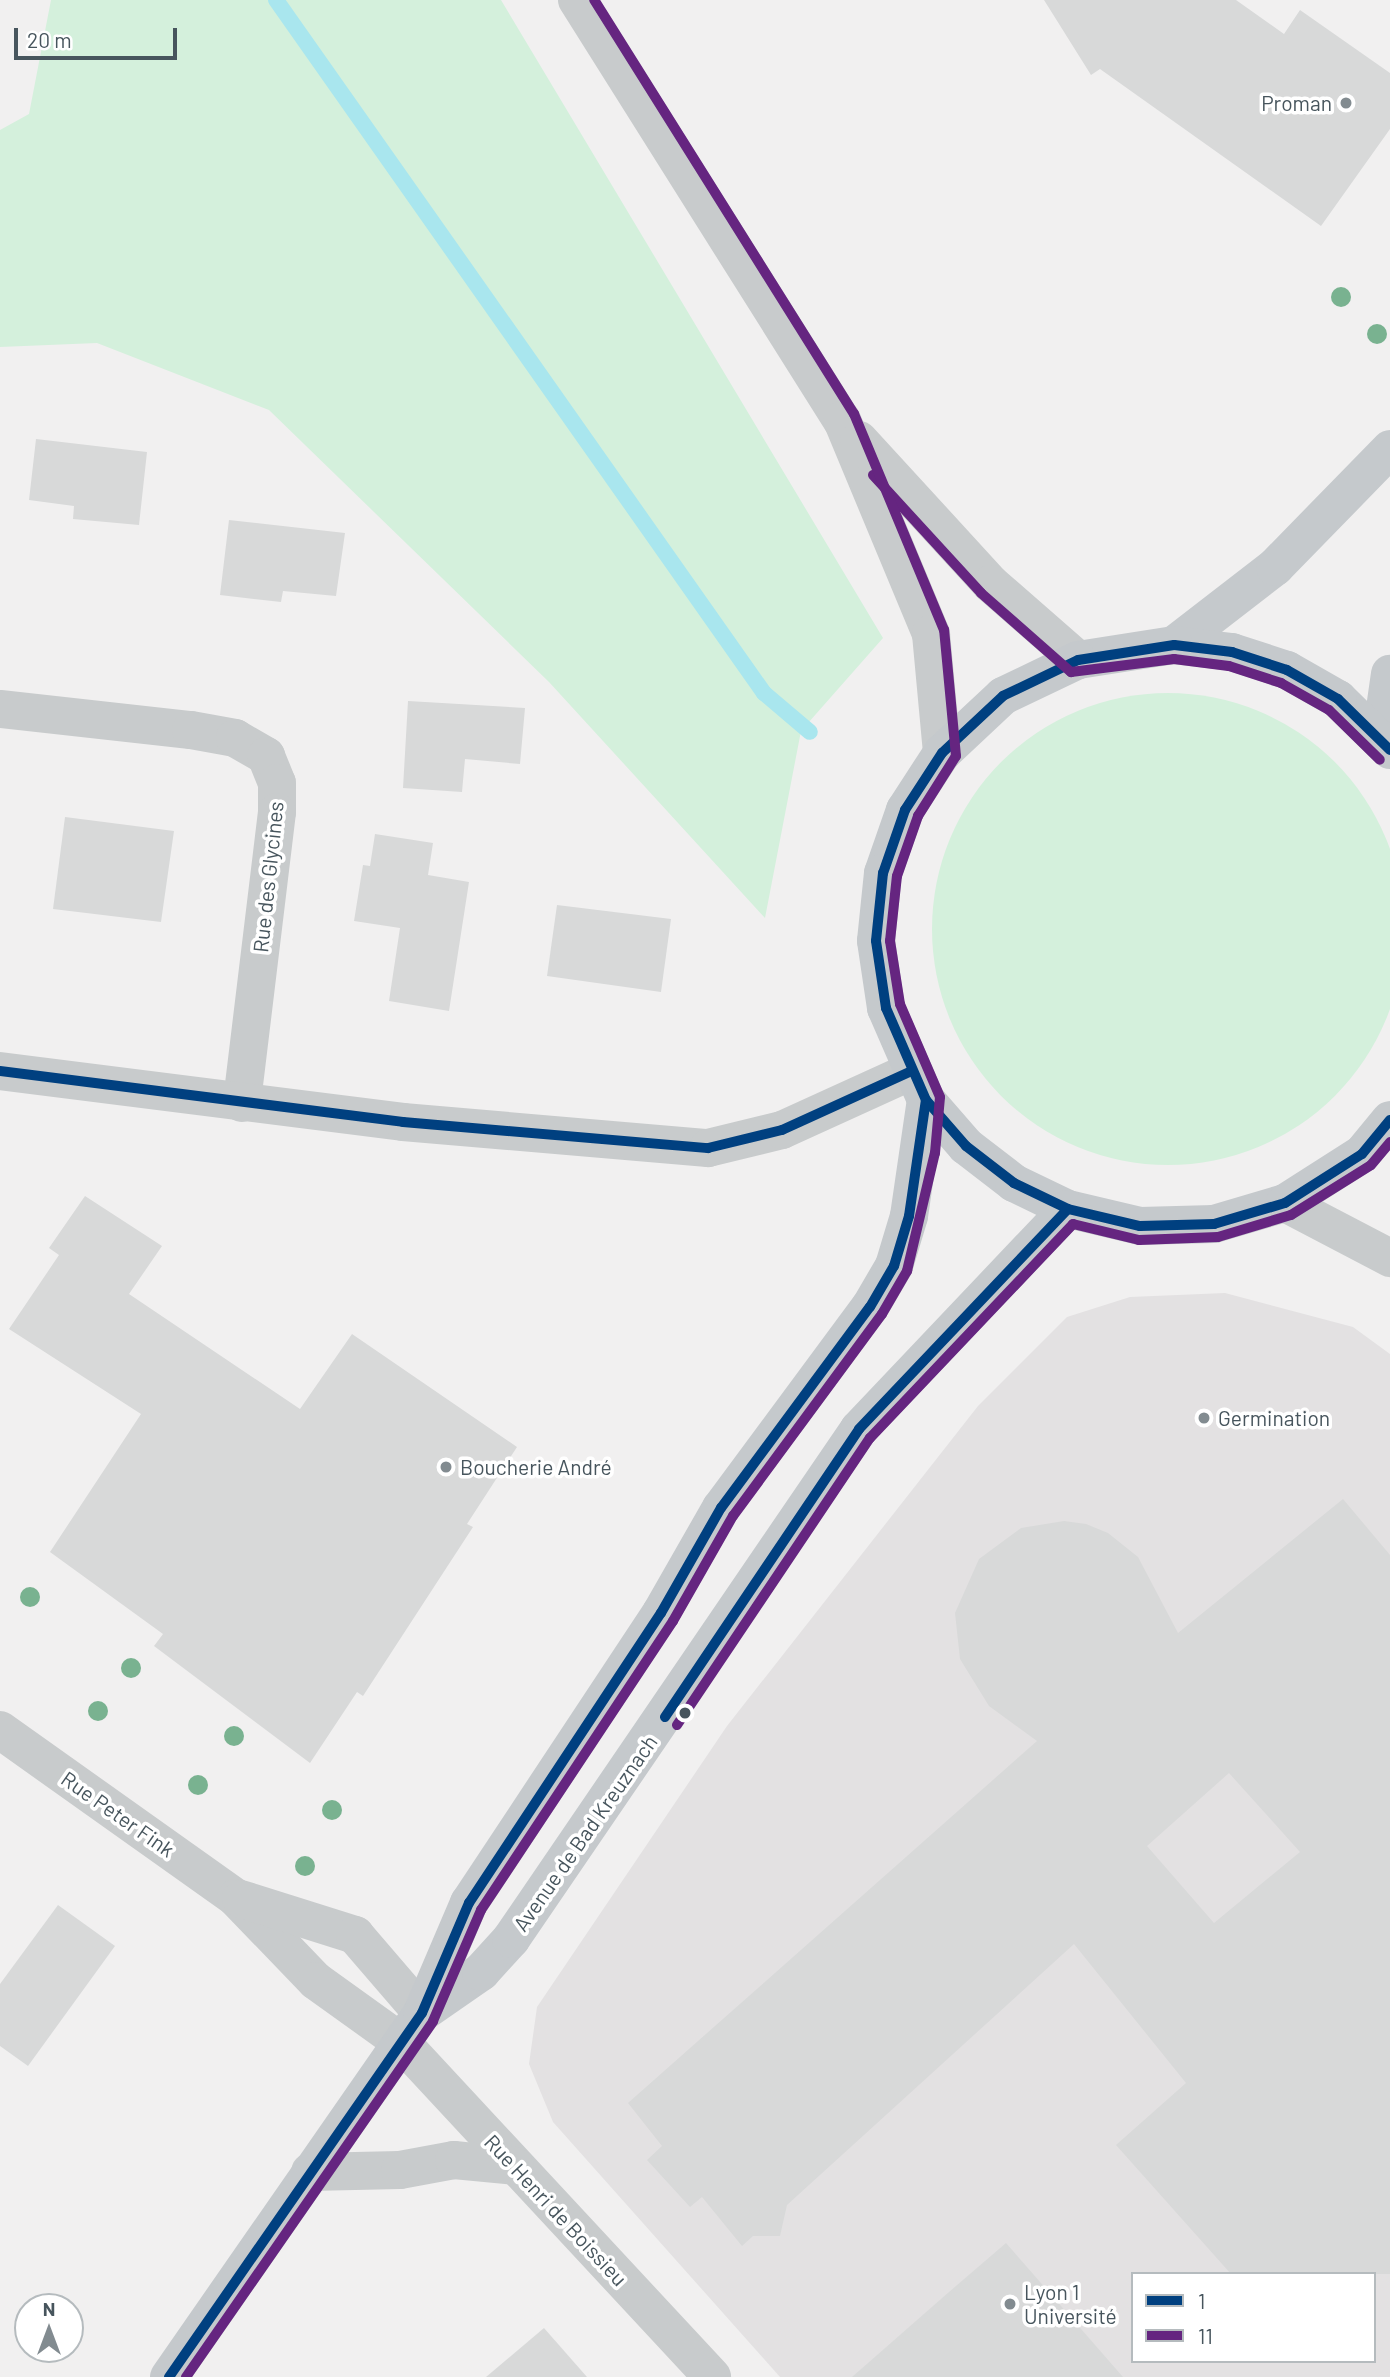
<!DOCTYPE html>
<html>
<head>
<meta charset="utf-8">
<style>
  body { margin:0 }
  #map { position:relative; width:1390px; height:2377px; overflow:hidden; background:#f1f0f0; font-family:Barlow,sans-serif }
  div>[style] { position:absolute }
  .education>* { inset:0; background:#e3e1e2 }
  .green>* { inset:0; background:#d4f0dc }
  .round { border-radius:50% }
  .stream>* { height:16px; margin:-8px; padding:0 8px; transform-origin:8px; border-radius:8px; background:#a9e6ee }
  .building>* { inset:0; background:#d8d9d9 }
  .minor>* { height:38px; margin:-19px; padding:0 19px; transform-origin:19px; border-radius:19px; background:#c8cbcc }
  .major>* { height:38px; margin:-19px; padding:0 19px; transform-origin:19px; border-radius:19px; background:#c5c9cc }
  .bus-1>* { height:10px; margin:-5px; padding:0 5px; transform-origin:5px; border-radius:5px; background:#004080 }
  .bus-2>* { height:10px; margin:-5px; padding:0 5px; transform-origin:5px; border-radius:5px; background:#652580 }
  .trees>* { width:20px; height:20px; margin:-10px; border-radius:50%; background:#79b290 }
  .dots>* { width:19px; height:19px; translate:-50% -50%; box-sizing:border-box; border:4px solid #fff; border-radius:50% }
  span { translate:-50% -50%; white-space:nowrap; text-align:center; line-height:1.15; -webkit-text-stroke:7px #fff; paint-order:stroke }
  .poi-label { font-size:21px; color:#47555d }
  .right { translate:-100% -50%; text-align:right }
  .left { translate:0 -50%; text-align:left }
  .street-label { font-size:21px; color:#47555d }
  .legend { position:absolute; left:1131px; top:2272px; width:245px; height:91px; box-sizing:border-box; background:#fff; border:2px solid #b5bbbe; margin:0; padding:9px 12px; list-style:none; font-size:21px; color:#47555d }
  .legend li { display:flex; align-items:center; gap:14px; height:35px }
  .legend b { width:35px; border:2px solid #b5bbbe }
  .north { position:absolute; left:14px; top:2293px; width:70px; height:70px; box-sizing:border-box; background:#fff; border:2px solid #b5bbbe; border-radius:50%; rotate:0deg; font-size:19px; font-weight:700; line-height:28px; text-align:center; color:#47555d }
  .north::after { content:''; display:block; margin:auto; width:24px; height:32px; background:#828b90; clip-path:polygon(50% 0,100% 100%,50% 72%,0 100%) }
  .scale { position:absolute; left:14px; top:28px; width:163px; height:32px; box-sizing:border-box; border:4px solid #47555d; border-top:0; padding-left:9px; font-size:21px; line-height:24px; white-space:nowrap; color:#47555d; -webkit-text-stroke:5px #fff; paint-order:stroke }
</style>
</head>
<body>
<div id="map">
  <div class="education">
    <i style="clip-path:polygon(evenodd,1225px 1293px,1353px 1327px,1390px 1354px,1390px 2377px,780px 2377px,553px 2122px,529px 2064px,537px 2007px,727px 1726px,978px 1406px,1067px 1317px,1130px 1297px,1225px 1293px,1133px 2274px,1374px 2274px,1374px 2361px,1133px 2361px,1133px 2274px)"></i>
  </div>
  <div class="green">
    <i style="clip-path:polygon(51px 0,501px 0,883px 638px,801px 731px,765px 918px,549px 682px,269px 410px,97px 343px,0 347px,0 130px,29px 114px)"></i>
    <i class="round" style="left:932px;top:693px;width:472px;height:472px"></i>
  </div>
  <div class="stream">
    <i style="left:276px;top:0;width:848px;rotate:54.85deg"></i>
    <i style="left:764px;top:693px;width:60px;rotate:40.3deg"></i>
  </div>
  <div class="building">
    <i style="clip-path:polygon(1044px 0,1236px 0,1284px 34px,1300px 10px,1390px 73px,1390px 129px,1321px 226px,1100px 69px,1091px 75px)"></i>
    <i style="clip-path:polygon(36px 439px,147px 452px,139px 525px,73px 519px,74px 506px,29px 500px)"></i>
    <i style="clip-path:polygon(229px 520px,345px 533px,336px 596px,283px 591px,281px 602px,220px 595px)"></i>
    <i style="clip-path:polygon(408px 701px,525px 708px,520px 764px,465px 759px,462px 792px,403px 788px)"></i>
    <i style="clip-path:polygon(65px 817px,174px 831px,161px 922px,53px 909px)"></i>
    <i style="clip-path:polygon(375px 834px,433px 843px,428px 875px,469px 882px,449px 1011px,389px 1001px,400px 928px,354px 921px,363px 865px,370px 866px)"></i>
    <i style="clip-path:polygon(557px 905px,671px 919px,661px 992px,547px 976px)"></i>
    <i style="clip-path:polygon(85px 1196px,162px 1246px,129px 1294px,300px 1409px,352px 1334px,517px 1447px,467px 1524px,473px 1527px,363px 1696px,357px 1692px,310px 1763px,154px 1646px,163px 1634px,50px 1552px,141px 1414px,9px 1329px,59px 1255px,49px 1248px)"></i>
    <i style="clip-path:polygon(evenodd,1343px 1499px,1390px 1555px,1390px 2274px,1231px 2274px,1116px 2145px,1186px 2083px,1074px 1944px,787px 2205px,780px 2236px,753px 2236px,742px 2246px,702px 2197px,690px 2207px,647px 2160px,662px 2146px,628px 2103px,1037px 1741px,989px 1706px,960px 1659px,955px 1613px,979px 1559px,1021px 1528px,1064px 1521px,1086px 1524px,1108px 1533px,1138px 1557px,1178px 1633px,1343px 1499px,1229px 1773px,1300px 1852px,1214px 1923px,1147px 1846px,1229px 1773px)"></i>
    <i style="clip-path:polygon(58px 1905px,115px 1946px,28px 2066px,0 2046px,0 1984px)"></i>
    <i style="clip-path:polygon(1006px 2243px,1123px 2377px,852px 2377px,949px 2292px)"></i>
    <i style="clip-path:polygon(544px 2328px,587px 2377px,486px 2377px)"></i>
  </div>
  <div class="minor">
    <i style="left:577px;top:0;width:497px;rotate:57.8deg"></i>
    <i style="left:842px;top:420px;width:232px;rotate:67.4deg"></i>
    <i style="left:931px;top:634px;width:120px;rotate:84.7deg"></i>
    <i style="left:859px;top:440px;width:195px;rotate:47.5deg"></i>
    <i style="left:991px;top:584px;width:116px;rotate:41.1deg"></i>
    <i style="left:0;top:709px;width:192px;rotate:6.3deg"></i>
    <i style="left:191px;top:730px;width:45px;rotate:10.3deg"></i>
    <i style="left:235px;top:738px;width:36px;rotate:30deg"></i>
    <i style="left:266px;top:756px;width:29px;rotate:68deg"></i>
    <i style="left:277px;top:783px;width:29px;rotate:90deg"></i>
    <i style="left:277px;top:812px;width:293px;rotate:96.9deg"></i>
    <i style="left:0;top:1071px;width:406px;rotate:7.2deg"></i>
    <i style="left:403px;top:1122px;width:306px;rotate:4.9deg"></i>
    <i style="left:708px;top:1148px;width:76px;rotate:-13.7deg"></i>
    <i style="left:782px;top:1130px;width:140px;rotate:-24.5deg"></i>
    <i style="left:1285px;top:1203px;width:119px;rotate:27.6deg"></i>
    <i style="left:0;top:1730px;width:290px;rotate:35.4deg"></i>
    <i style="left:236px;top:1898px;width:115px;rotate:46.1deg"></i>
    <i style="left:316px;top:1981px;width:105px;rotate:35.7deg"></i>
    <i style="left:401px;top:2042px;width:457px;rotate:47.1deg"></i>
    <i style="left:241px;top:1899px;width:120px;rotate:17.5deg"></i>
    <i style="left:355px;top:1935px;width:103px;rotate:49.3deg"></i>
    <i style="left:310px;top:2172px;width:90px;rotate:-1.3deg"></i>
    <i style="left:400px;top:2170px;width:55px;rotate:-10.5deg"></i>
    <i style="left:454px;top:2160px;width:61px;rotate:5.6deg"></i>
  </div>
  <div class="major">
    <i style="left:1174px;top:645px;width:128px;rotate:-37.7deg"></i>
    <i style="left:1275px;top:567px;width:165px;rotate:-45.7deg"></i>
    <i style="left:1381px;top:737px;width:64px;rotate:-81.9deg"></i>
    <i style="left:1390px;top:750px;width:73px;rotate:-135.6deg"></i>
    <i style="left:1338px;top:699px;width:59px;rotate:-150.4deg"></i>
    <i style="left:1287px;top:670px;width:58px;rotate:-161.9deg"></i>
    <i style="left:1232px;top:652px;width:58px;rotate:-173.1deg"></i>
    <i style="left:1174px;top:645px;width:97px;rotate:171.1deg"></i>
    <i style="left:1078px;top:660px;width:83px;rotate:154.4deg"></i>
    <i style="left:1003px;top:696px;width:83px;rotate:136.9deg"></i>
    <i style="left:942px;top:753px;width:68px;rotate:123deg"></i>
    <i style="left:905px;top:810px;width:67px;rotate:109.2deg"></i>
    <i style="left:883px;top:873px;width:68px;rotate:95.9deg"></i>
    <i style="left:876px;top:941px;width:68px;rotate:81.5deg"></i>
    <i style="left:886px;top:1008px;width:100px;rotate:66.5deg"></i>
    <i style="left:926px;top:1100px;width:61px;rotate:49deg"></i>
    <i style="left:966px;top:1146px;width:61px;rotate:37.6deg"></i>
    <i style="left:1014px;top:1183px;width:60px;rotate:25.7deg"></i>
    <i style="left:1068px;top:1209px;width:74px;rotate:13.3deg"></i>
    <i style="left:1140px;top:1226px;width:74px;rotate:-1.5deg"></i>
    <i style="left:1214px;top:1224px;width:74px;rotate:-16.5deg"></i>
    <i style="left:1285px;top:1203px;width:91px;rotate:-32.5deg"></i>
    <i style="left:1362px;top:1154px;width:44px;rotate:-50.5deg"></i>
    <i style="left:422px;top:2013px;width:72px;rotate:-34.8deg"></i>
    <i style="left:481px;top:1972px;width:45px;rotate:-47.7deg"></i>
    <i style="left:511px;top:1939px;width:617px;rotate:-55.69deg"></i>
    <i style="left:859px;top:1429px;width:303px;rotate:-46.5deg"></i>
    <i style="left:169px;top:2377px;width:443px;rotate:-55.2deg"></i>
    <i style="left:422px;top:2013px;width:120px;rotate:-66.9deg"></i>
    <i style="left:469px;top:1903px;width:348px;rotate:-56.5deg"></i>
    <i style="left:661px;top:1613px;width:121px;rotate:-60.3deg"></i>
    <i style="left:721px;top:1508px;width:250px;rotate:-53.5deg"></i>
    <i style="left:870px;top:1307px;width:48px;rotate:-59.7deg"></i>
    <i style="left:894px;top:1266px;width:52px;rotate:-73.3deg"></i>
    <i style="left:909px;top:1216px;width:117px;rotate:-81.7deg"></i>
  </div>
  <div class="bus-1">
    <i style="left:1390px;top:750px;width:73px;rotate:-135.6deg"></i>
    <i style="left:1338px;top:699px;width:59px;rotate:-150.4deg"></i>
    <i style="left:1287px;top:670px;width:58px;rotate:-161.9deg"></i>
    <i style="left:1232px;top:652px;width:58px;rotate:-173.1deg"></i>
    <i style="left:1174px;top:645px;width:97px;rotate:171.1deg"></i>
    <i style="left:1078px;top:660px;width:83px;rotate:154.4deg"></i>
    <i style="left:1003px;top:696px;width:83px;rotate:136.9deg"></i>
    <i style="left:942px;top:753px;width:68px;rotate:123deg"></i>
    <i style="left:905px;top:810px;width:67px;rotate:109.2deg"></i>
    <i style="left:883px;top:873px;width:68px;rotate:95.9deg"></i>
    <i style="left:876px;top:941px;width:68px;rotate:81.5deg"></i>
    <i style="left:886px;top:1008px;width:100px;rotate:66.5deg"></i>
    <i style="left:926px;top:1100px;width:61px;rotate:49deg"></i>
    <i style="left:966px;top:1146px;width:61px;rotate:37.6deg"></i>
    <i style="left:1014px;top:1183px;width:60px;rotate:25.7deg"></i>
    <i style="left:1068px;top:1209px;width:74px;rotate:13.3deg"></i>
    <i style="left:1140px;top:1226px;width:74px;rotate:-1.5deg"></i>
    <i style="left:1214px;top:1224px;width:74px;rotate:-16.5deg"></i>
    <i style="left:1285px;top:1203px;width:91px;rotate:-32.5deg"></i>
    <i style="left:1362px;top:1154px;width:44px;rotate:-50.5deg"></i>
    <i style="left:0;top:1071px;width:406px;rotate:7.2deg"></i>
    <i style="left:403px;top:1122px;width:306px;rotate:4.9deg"></i>
    <i style="left:708px;top:1148px;width:76px;rotate:-13.7deg"></i>
    <i style="left:782px;top:1130px;width:140px;rotate:-24.5deg"></i>
    <i style="left:665px;top:1717px;width:347px;rotate:-56deg"></i>
    <i style="left:859px;top:1429px;width:303px;rotate:-46.5deg"></i>
    <i style="left:169px;top:2377px;width:443px;rotate:-55.2deg"></i>
    <i style="left:422px;top:2013px;width:120px;rotate:-66.9deg"></i>
    <i style="left:469px;top:1903px;width:348px;rotate:-56.5deg"></i>
    <i style="left:661px;top:1613px;width:121px;rotate:-60.3deg"></i>
    <i style="left:721px;top:1508px;width:250px;rotate:-53.5deg"></i>
    <i style="left:870px;top:1307px;width:48px;rotate:-59.7deg"></i>
    <i style="left:894px;top:1266px;width:52px;rotate:-73.3deg"></i>
    <i style="left:909px;top:1216px;width:117px;rotate:-81.7deg"></i>
  </div>
  <div class="bus-2">
    <i style="left:873px;top:475px;width:160px;rotate:47.5deg"></i>
    <i style="left:981px;top:593px;width:120px;rotate:41.3deg"></i>
    <i style="left:1071px;top:672px;width:104px;rotate:-7.2deg"></i>
    <i style="left:1174px;top:659px;width:55px;rotate:7.3deg"></i>
    <i style="left:1229px;top:666px;width:55px;rotate:18.1deg"></i>
    <i style="left:1281px;top:683px;width:55px;rotate:29.4deg"></i>
    <i style="left:1329px;top:710px;width:71px;rotate:44.4deg"></i>
    <i style="left:677px;top:1725px;width:346px;rotate:-56.1deg"></i>
    <i style="left:870px;top:1438px;width:295px;rotate:-46.5deg"></i>
    <i style="left:1073px;top:1224px;width:68px;rotate:13.6deg"></i>
    <i style="left:1139px;top:1240px;width:79px;rotate:-2.2deg"></i>
    <i style="left:1218px;top:1237px;width:76px;rotate:-16.8deg"></i>
    <i style="left:1291px;top:1215px;width:94px;rotate:-32deg"></i>
    <i style="left:1371px;top:1165px;width:30px;rotate:-50deg"></i>
    <i style="left:186px;top:2377px;width:433px;rotate:-55.2deg"></i>
    <i style="left:433px;top:2021px;width:121px;rotate:-66.6deg"></i>
    <i style="left:481px;top:1910px;width:347px;rotate:-56.4deg"></i>
    <i style="left:673px;top:1621px;width:121px;rotate:-60.3deg"></i>
    <i style="left:733px;top:1516px;width:251px;rotate:-53.6deg"></i>
    <i style="left:882px;top:1314px;width:50px;rotate:-59.8deg"></i>
    <i style="left:907px;top:1271px;width:121px;rotate:-76.7deg"></i>
    <i style="left:935px;top:1153px;width:56px;rotate:-84.9deg"></i>
    <i style="left:940px;top:1097px;width:101px;rotate:-113.3deg"></i>
    <i style="left:900px;top:1004px;width:64px;rotate:-99deg"></i>
    <i style="left:890px;top:941px;width:65px;rotate:-83.9deg"></i>
    <i style="left:897px;top:876px;width:64px;rotate:-70.7deg"></i>
    <i style="left:918px;top:816px;width:71px;rotate:-57.7deg"></i>
    <i style="left:956px;top:756px;width:127px;rotate:-95.4deg"></i>
    <i style="left:944px;top:630px;width:234px;rotate:-112.6deg"></i>
    <i style="left:854px;top:414px;width:489px;rotate:-122.1deg"></i>
  </div>
  <div class="trees">
    <i style="left:1341px;top:297px"></i>
    <i style="left:1377px;top:334px"></i>
    <i style="left:30px;top:1597px"></i>
    <i style="left:131px;top:1668px"></i>
    <i style="left:98px;top:1711px"></i>
    <i style="left:234px;top:1736px"></i>
    <i style="left:198px;top:1785px"></i>
    <i style="left:332px;top:1810px"></i>
    <i style="left:305px;top:1866px"></i>
  </div>
  <div class="dots">
    <i style="left:1346px;top:103px;background:#828b90"></i>
    <i style="left:1204px;top:1418px;background:#828b90"></i>
    <i style="left:446px;top:1467px;background:#828b90"></i>
    <i style="left:685px;top:1713px;background:#47555d"></i>
    <i style="left:1010px;top:2304px;background:#828b90"></i>
  </div>
  <div class="poi-label">
    <span class="right" style="left:1332px;top:103px">Proman</span>
    <span class="left" style="left:1218px;top:1418px">Germination</span>
    <span class="left" style="left:460px;top:1467px">Boucherie André</span>
    <span class="left" style="left:1024px;top:2304px">Lyon 1<br>Université</span>
  </div>
  <div class="street-label">
    <span style="left:268px;top:877px;rotate:-84deg">Rue des Glycines</span>
    <span style="left:118px;top:1814px;rotate:35deg">Rue Peter Fink</span>
    <span style="left:585px;top:1833px;rotate:-55deg">Avenue de Bad Kreuznach</span>
    <span style="left:556px;top:2210px;rotate:47deg">Rue Henri de Boissieu</span>
  </div>
  <ul class="legend">
  <li><b style="height:9px;background:#004080"></b>1</li>
  <li><b style="height:9px;background:#652580"></b>11</li>
  </ul>
  <div class="north">N</div>
  <div class="scale">20 m</div>
</div>
</body>
</html>
